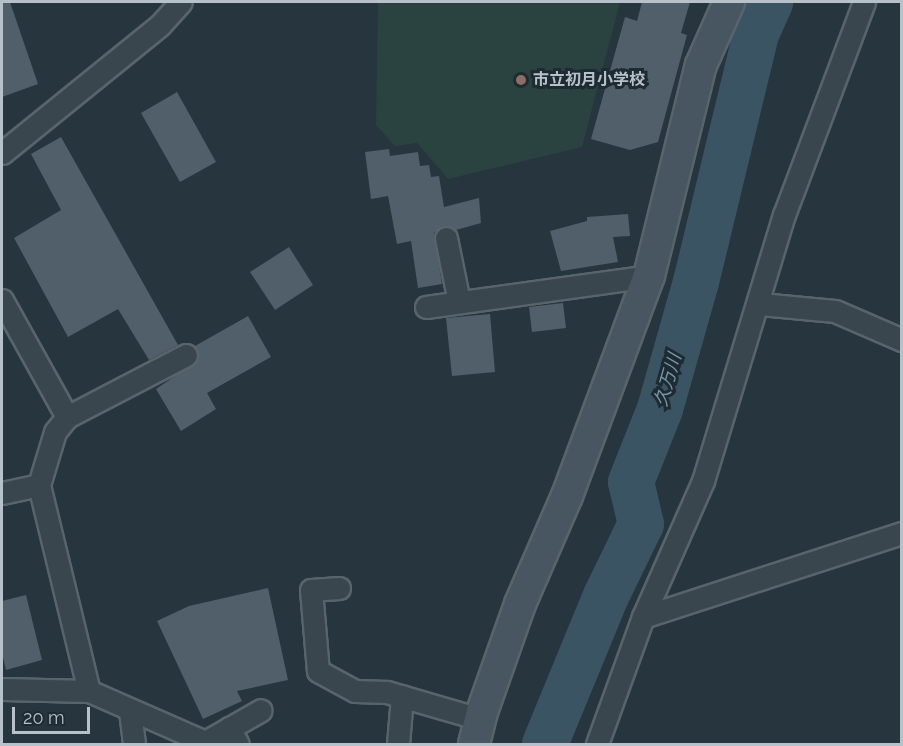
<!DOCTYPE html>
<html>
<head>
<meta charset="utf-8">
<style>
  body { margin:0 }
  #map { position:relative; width:903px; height:746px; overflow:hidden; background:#26353e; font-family:Raleway,"Noto Sans JP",sans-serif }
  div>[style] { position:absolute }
  .green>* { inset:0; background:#2b4340 }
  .river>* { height:46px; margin:-23px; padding:0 23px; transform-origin:23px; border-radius:23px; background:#3b5464 }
  .building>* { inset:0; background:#505f69 }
  .roads { filter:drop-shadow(2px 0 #58646c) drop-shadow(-2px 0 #58646c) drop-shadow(0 2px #58646c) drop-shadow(0 -2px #58646c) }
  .street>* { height:21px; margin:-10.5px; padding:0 10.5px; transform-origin:10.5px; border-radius:10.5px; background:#3a464e }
  .secondary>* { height:30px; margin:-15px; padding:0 15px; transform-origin:15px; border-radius:15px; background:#485661 }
  .dots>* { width:16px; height:16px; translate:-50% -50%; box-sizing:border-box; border:3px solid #1f2b33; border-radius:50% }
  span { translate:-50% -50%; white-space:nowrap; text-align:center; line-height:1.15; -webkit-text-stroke:6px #1f2b33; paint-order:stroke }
  .poi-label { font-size:16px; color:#b6c1c9; font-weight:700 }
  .left { translate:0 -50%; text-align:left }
  .water-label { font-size:18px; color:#7996aa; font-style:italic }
  .frame { position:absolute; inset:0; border:3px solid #b6c1c9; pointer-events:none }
  .scale { position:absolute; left:12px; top:707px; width:78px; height:27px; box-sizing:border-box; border:3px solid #b6c1c9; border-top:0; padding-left:8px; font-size:18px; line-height:21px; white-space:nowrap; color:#b6c1c9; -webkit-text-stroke:4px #1f2b33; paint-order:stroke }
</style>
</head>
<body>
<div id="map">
  <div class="green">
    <i style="clip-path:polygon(378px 2px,620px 2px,582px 147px,448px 179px,417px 143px,395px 146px,376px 125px)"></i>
  </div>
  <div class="river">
    <i style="left:545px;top:744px;width:160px;rotate:-67.6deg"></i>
    <i style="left:606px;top:596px;width:80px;rotate:-64.1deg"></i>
    <i style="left:641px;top:524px;width:43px;rotate:-103.4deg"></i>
    <i style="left:631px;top:482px;width:79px;rotate:-68.3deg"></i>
    <i style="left:660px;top:409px;width:132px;rotate:-74.2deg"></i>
    <i style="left:696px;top:282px;width:255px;rotate:-76.4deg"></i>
    <i style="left:756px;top:34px;width:35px;rotate:-66deg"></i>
  </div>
  <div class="building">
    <i style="clip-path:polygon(2px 2px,10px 2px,38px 84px,2px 97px)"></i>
    <i style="clip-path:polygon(642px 2px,690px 2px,681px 33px,687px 35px,658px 142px,630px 150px,591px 139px,625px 17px,637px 21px)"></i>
    <i style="clip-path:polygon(177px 92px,216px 162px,180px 182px,141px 113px)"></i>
    <i style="clip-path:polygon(61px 137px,178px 345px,149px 360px,118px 309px,68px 337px,14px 238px,61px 210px,31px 154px)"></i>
    <i style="clip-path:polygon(389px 149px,390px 156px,418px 152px,420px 166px,429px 165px,431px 177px,439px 176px,444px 207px,479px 198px,481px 223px,456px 230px,443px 226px,434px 233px,442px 284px,418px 288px,411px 241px,397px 244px,388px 196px,371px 199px,365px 152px)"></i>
    <i style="clip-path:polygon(628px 214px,630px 236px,613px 237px,618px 262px,561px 271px,550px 231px,587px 221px,587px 217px)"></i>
    <i style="clip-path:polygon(289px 247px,313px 285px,275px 310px,250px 272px)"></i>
    <i style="clip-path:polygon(563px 303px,566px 328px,532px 332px,529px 307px)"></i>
    <i style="clip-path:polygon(490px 314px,495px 372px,452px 376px,446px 318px)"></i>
    <i style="clip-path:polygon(248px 316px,271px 357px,207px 393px,216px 409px,181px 431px,156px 389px,196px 362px,195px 346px)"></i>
    <i style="clip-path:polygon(268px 588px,288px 680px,237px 691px,242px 701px,203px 719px,157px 621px,189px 606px)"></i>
    <i style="clip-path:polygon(26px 595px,42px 660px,6px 670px,2px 653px,2px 601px)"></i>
  </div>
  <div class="roads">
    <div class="street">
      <i style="left:2px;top:153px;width:203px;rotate:-39deg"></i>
      <i style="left:160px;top:25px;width:31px;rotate:-48deg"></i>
      <i style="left:446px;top:238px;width:65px;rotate:78.5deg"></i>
      <i style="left:2px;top:300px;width:134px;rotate:60.9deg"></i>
      <i style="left:67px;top:417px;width:134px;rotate:-27.5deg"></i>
      <i style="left:760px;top:304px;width:75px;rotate:5.3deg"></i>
      <i style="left:835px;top:311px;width:73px;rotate:23.4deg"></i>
      <i style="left:426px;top:307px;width:225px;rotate:-7.9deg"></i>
      <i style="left:67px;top:417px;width:19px;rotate:129deg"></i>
      <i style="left:55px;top:432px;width:55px;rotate:106.8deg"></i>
      <i style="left:39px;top:485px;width:212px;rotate:76.4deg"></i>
      <i style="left:2px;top:493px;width:38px;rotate:-12deg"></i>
      <i style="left:339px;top:588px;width:28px;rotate:176deg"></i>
      <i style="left:311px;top:590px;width:81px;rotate:85.1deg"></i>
      <i style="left:318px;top:671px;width:42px;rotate:28.4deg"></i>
      <i style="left:355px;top:691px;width:32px;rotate:2deg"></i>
      <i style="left:387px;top:692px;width:97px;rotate:16.2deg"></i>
      <i style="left:643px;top:617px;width:272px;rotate:-18deg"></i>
      <i style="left:2px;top:689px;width:87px;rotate:1.3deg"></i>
      <i style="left:89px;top:691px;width:127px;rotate:23.7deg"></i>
      <i style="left:205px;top:742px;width:64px;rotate:-29.7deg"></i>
      <i style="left:130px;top:711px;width:33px;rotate:83deg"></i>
      <i style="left:229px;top:728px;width:18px;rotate:61deg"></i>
      <i style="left:398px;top:744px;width:48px;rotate:-85.2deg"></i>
      <i style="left:597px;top:744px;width:135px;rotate:-70.1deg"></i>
      <i style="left:643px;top:617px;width:149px;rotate:-66.2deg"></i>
      <i style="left:703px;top:481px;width:278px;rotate:-73.1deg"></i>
      <i style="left:784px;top:215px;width:228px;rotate:-69.4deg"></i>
    </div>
    <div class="secondary">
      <i style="left:474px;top:744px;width:33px;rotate:-76deg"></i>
      <i style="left:482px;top:712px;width:114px;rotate:-70.6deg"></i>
      <i style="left:520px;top:604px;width:118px;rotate:-66.5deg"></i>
      <i style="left:567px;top:496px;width:235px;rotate:-69.6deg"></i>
      <i style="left:649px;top:276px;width:217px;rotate:-76.2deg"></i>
      <i style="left:701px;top:65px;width:69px;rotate:-66deg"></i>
    </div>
  </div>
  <div class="dots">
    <i style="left:521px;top:80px;background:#8d6e63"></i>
  </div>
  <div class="poi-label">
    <span class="left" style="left:533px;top:80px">市立初月小学校</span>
  </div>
  <div class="water-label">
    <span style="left:668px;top:380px;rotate:-74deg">久万川</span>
  </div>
  <div class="frame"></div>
  <div class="scale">20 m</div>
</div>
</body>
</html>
